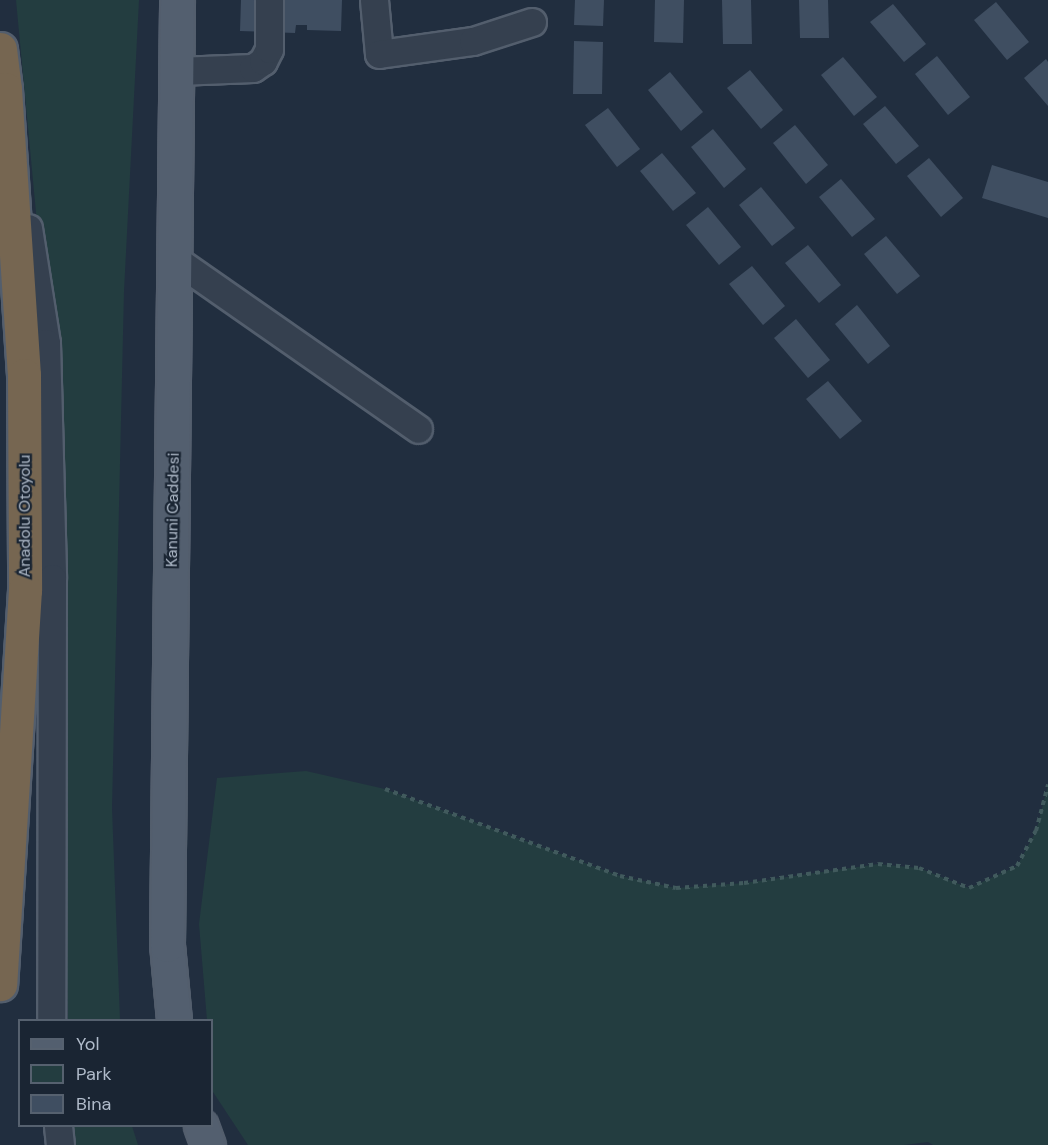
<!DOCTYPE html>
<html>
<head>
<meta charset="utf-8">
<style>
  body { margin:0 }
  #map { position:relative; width:1048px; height:1145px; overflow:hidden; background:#212e3f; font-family:"DM Sans",sans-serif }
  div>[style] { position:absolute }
  .green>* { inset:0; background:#233d40 }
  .building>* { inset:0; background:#3f4e61 }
  .path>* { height:4px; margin-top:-2px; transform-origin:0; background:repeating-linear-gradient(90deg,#415a5d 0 4.5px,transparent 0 9px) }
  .roads { filter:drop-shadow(2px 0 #535e6d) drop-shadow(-2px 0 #535e6d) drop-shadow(0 2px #535e6d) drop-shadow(0 -2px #535e6d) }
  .minor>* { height:27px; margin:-13.5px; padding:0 13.5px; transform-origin:13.5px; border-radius:13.5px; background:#35404f }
  .major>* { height:33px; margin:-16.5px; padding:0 16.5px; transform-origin:16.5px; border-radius:16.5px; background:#535f6f }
  .highway>* { height:33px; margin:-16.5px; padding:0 16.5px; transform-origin:16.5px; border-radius:16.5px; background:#766651 }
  span { translate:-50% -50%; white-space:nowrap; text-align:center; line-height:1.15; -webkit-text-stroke:4.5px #1a2533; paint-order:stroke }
  .street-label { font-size:16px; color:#b0bbca }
  .legend { position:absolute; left:18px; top:1019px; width:195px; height:108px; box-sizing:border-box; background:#1a2533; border:2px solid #56616f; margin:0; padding:8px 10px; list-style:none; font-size:18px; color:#b0bbca }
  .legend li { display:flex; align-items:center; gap:12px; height:30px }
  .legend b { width:30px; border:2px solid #56616f }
</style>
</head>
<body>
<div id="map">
  <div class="green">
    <i style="clip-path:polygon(16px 0,139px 0,124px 291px,112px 808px,120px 1020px,68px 1020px,61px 713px,45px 308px)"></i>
    <i style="clip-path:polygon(306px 771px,385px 789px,620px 876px,676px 888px,744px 883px,878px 864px,919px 868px,969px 888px,1017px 866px,1036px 831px,1048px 785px,1048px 1145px,933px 1145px,928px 1142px,904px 1145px,248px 1145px,213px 1092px,212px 1020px,207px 1020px,199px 924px,217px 778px)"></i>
    <i style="clip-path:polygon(74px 1126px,132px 1126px,138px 1145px,76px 1145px)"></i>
  </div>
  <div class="building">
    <i style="clip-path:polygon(241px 0,342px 0,341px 31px,307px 30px,307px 25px,296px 25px,295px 33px,240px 31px)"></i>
    <i style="clip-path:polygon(575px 0,604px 0,603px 26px,574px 25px)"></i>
    <i style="clip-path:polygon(655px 0,684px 0,683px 43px,654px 42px)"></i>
    <i style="clip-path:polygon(722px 0,751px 0,752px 44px,723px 44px)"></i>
    <i style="clip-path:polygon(799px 0,828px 0,829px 38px,800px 38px)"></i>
    <i style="clip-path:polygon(996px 2px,1029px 42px,1007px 60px,974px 20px)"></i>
    <i style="clip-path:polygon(893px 4px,926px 44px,904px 62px,870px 22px)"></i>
    <i style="clip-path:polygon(574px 41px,603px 42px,602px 94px,573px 94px)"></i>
    <i style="clip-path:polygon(937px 56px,970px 97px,948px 115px,915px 74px)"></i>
    <i style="clip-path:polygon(843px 57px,877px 97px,854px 116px,821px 75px)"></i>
    <i style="clip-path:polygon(1046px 59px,1048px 62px,1048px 106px,1024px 78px)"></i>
    <i style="clip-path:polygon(750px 70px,783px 110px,761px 129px,727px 88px)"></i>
    <i style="clip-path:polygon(670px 72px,703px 112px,681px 131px,648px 90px)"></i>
    <i style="clip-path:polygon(885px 106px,919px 146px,896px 164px,863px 124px)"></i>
    <i style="clip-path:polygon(608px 108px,640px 149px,617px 167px,585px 125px)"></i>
    <i style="clip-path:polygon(795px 125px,828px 165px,806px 184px,773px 143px)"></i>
    <i style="clip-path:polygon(713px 129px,746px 169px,724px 188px,691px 147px)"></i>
    <i style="clip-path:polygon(662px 153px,696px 193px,673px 211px,640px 171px)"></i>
    <i style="clip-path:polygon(929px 158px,963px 198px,941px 217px,907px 176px)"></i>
    <i style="clip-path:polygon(992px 165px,1048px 182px,1048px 218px,982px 198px)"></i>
    <i style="clip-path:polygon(841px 179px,875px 219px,852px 237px,819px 197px)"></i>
    <i style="clip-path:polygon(761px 187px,795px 228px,772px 246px,739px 205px)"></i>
    <i style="clip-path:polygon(708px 207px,741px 247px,719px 265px,686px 225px)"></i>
    <i style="clip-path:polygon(886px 236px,920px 276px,897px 294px,864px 254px)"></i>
    <i style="clip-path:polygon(808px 245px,841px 285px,819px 303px,785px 263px)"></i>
    <i style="clip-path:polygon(752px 266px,785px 306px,763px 325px,729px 284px)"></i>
    <i style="clip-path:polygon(857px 305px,890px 346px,868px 364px,835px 324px)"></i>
    <i style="clip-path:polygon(796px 319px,830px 360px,808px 378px,774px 338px)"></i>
    <i style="clip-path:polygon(828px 381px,862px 421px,840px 439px,806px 399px)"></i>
  </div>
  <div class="path">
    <i style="left:385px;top:789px;width:251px;rotate:20.3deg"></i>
    <i style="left:620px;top:876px;width:57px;rotate:12.1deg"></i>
    <i style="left:676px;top:888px;width:68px;rotate:-4.2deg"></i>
    <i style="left:744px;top:883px;width:135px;rotate:-8.1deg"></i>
    <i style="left:878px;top:864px;width:41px;rotate:5.6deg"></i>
    <i style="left:919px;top:868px;width:54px;rotate:21.8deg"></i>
    <i style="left:969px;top:888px;width:53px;rotate:-24.6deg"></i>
    <i style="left:1017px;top:866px;width:40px;rotate:-62deg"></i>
    <i style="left:1036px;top:831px;width:48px;rotate:-75.4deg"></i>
  </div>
  <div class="roads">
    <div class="minor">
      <i style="left:374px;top:0;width:54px;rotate:84.7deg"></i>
      <i style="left:379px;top:54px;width:95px;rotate:-7.9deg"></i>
      <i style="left:473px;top:41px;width:62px;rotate:-17.9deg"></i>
      <i style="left:177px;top:71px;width:76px;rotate:-2.3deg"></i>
      <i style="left:253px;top:68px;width:12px;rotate:-35deg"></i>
      <i style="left:263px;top:61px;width:13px;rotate:-63deg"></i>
      <i style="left:269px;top:49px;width:49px;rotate:-90deg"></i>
      <i style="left:28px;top:228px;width:116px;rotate:81.1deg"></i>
      <i style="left:46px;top:343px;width:235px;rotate:88.5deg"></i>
      <i style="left:52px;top:578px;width:442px;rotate:90.1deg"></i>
      <i style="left:176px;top:260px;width:295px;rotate:34.9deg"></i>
      <i style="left:58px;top:1126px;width:19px;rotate:84deg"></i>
    </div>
    <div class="major">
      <i style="left:174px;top:1020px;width:75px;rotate:-95.3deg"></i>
      <i style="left:167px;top:945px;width:945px;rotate:-89.39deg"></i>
      <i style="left:201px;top:1126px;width:20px;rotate:70deg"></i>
    </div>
    <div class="highway">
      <i style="left:0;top:49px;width:40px;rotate:82.9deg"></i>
      <i style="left:5px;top:89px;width:287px;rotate:86.2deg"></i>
      <i style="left:24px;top:375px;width:215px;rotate:89.7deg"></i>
      <i style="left:25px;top:590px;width:395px;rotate:93.6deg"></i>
    </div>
  </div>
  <div class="street-label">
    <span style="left:173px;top:510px;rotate:-89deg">Kanuni Caddesi</span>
    <span style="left:25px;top:516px;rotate:-90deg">Anadolu Otoyolu</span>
  </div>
  <ul class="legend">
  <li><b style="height:8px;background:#535f6f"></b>Yol</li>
  <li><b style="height:16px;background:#233d40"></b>Park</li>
  <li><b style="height:16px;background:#3f4e61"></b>Bina</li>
  </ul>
</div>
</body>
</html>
